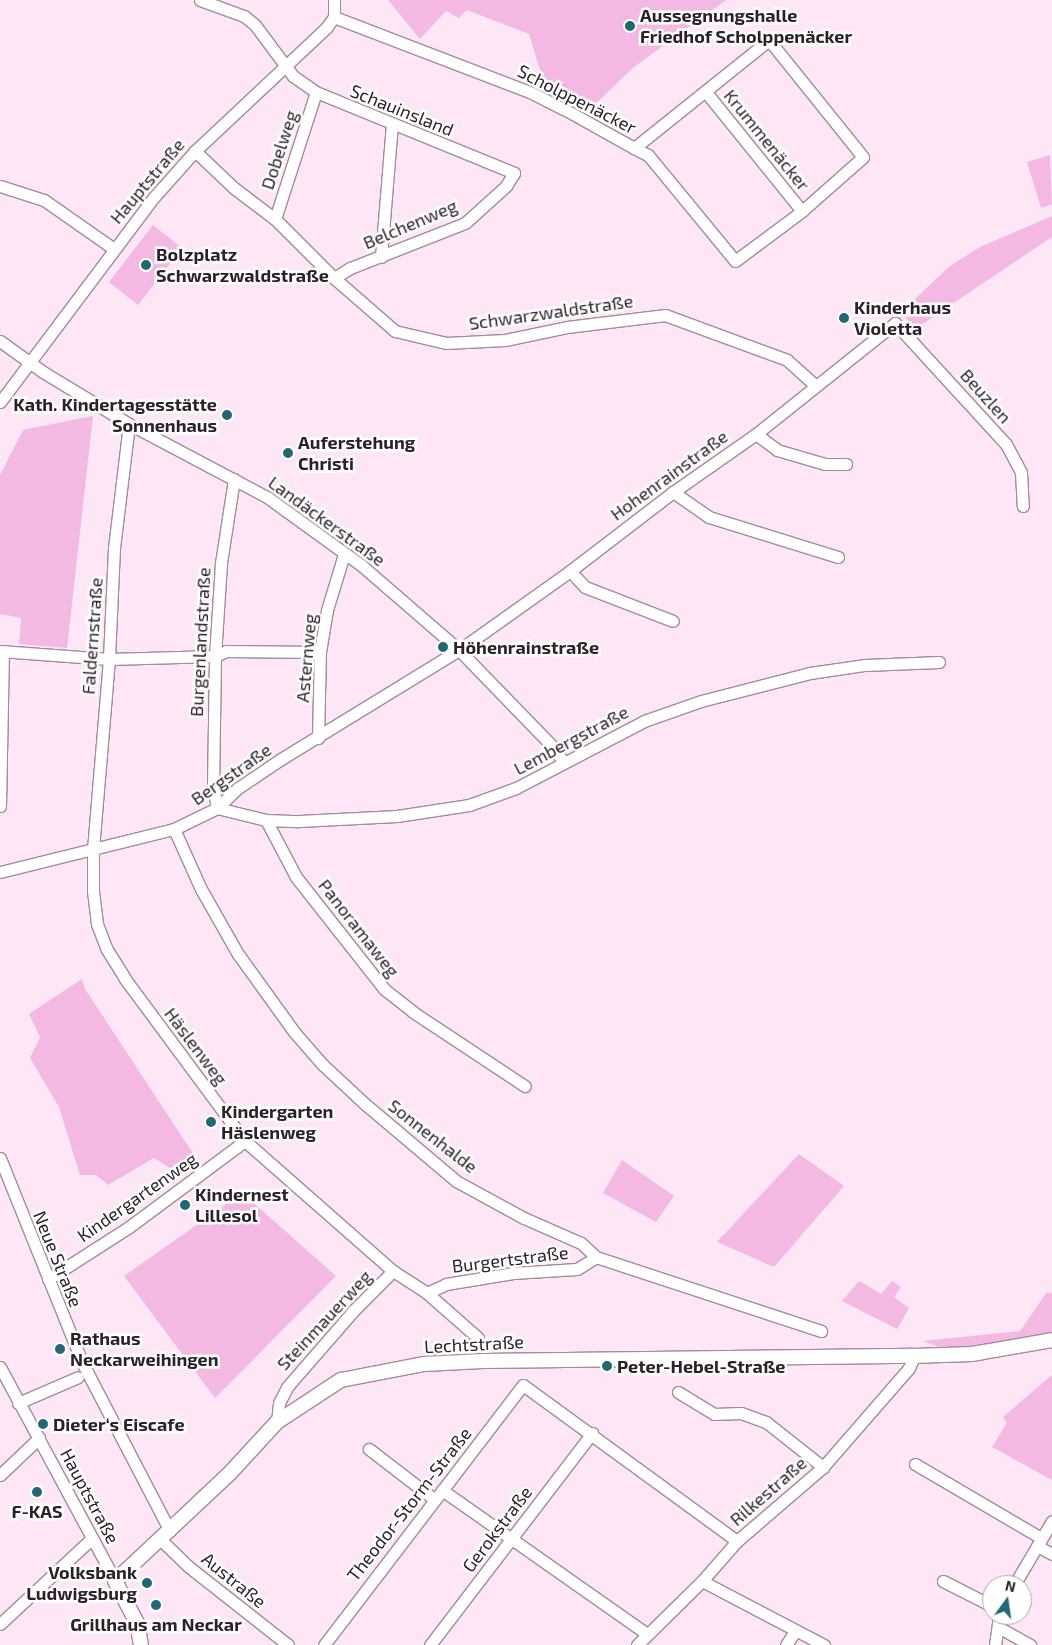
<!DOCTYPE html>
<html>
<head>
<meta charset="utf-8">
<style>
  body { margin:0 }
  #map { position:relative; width:1052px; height:1645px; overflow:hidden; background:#fde6f6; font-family:"Exo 2",sans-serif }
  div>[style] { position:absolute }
  .green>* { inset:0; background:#f3b9e3 }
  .roads { filter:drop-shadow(1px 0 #a58a9d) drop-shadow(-1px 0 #a58a9d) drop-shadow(0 1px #a58a9d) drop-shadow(0 -1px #a58a9d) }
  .minor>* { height:11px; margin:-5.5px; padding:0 5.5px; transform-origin:5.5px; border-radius:5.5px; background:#fff }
  .tertiary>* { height:14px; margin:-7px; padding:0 7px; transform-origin:7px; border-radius:7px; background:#fff }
  .dots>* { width:14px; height:14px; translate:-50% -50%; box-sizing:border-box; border:2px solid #fff; border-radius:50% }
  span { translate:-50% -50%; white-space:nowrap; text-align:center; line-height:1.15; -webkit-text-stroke:5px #fff; paint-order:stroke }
  .poi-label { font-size:18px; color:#2c2129; font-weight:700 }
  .left { translate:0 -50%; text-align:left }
  .right { translate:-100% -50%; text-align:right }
  .street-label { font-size:18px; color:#2c2129 }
  .north { position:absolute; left:982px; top:1575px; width:50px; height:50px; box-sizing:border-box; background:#fff; border:1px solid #aba6a9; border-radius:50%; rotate:14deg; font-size:14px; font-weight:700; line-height:20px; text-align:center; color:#2c2129 }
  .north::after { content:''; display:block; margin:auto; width:18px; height:22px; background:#206876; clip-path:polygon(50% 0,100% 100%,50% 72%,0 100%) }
</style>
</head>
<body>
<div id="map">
  <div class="green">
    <i style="clip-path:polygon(388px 0,726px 0,634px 67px,587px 112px,545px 86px,529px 34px,467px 10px,459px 18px,446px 11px,420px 39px)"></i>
    <i style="clip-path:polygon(1050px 155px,1052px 204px,1041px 208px,1027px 162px)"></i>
    <i style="clip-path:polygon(1052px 216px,1052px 237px,915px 329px,901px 312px,950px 266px,980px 247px)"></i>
    <i style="clip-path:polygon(153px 225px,182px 248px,138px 305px,109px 282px)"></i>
    <i style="clip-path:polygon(93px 416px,67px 648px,19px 644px,21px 618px,0 614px,0 475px,23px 430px)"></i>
    <i style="clip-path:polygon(82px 979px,85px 989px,198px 1161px,181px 1175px,154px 1158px,108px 1185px,96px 1175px,80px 1175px,59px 1107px,30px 1058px,40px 1037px,29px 1014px)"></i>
    <i style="clip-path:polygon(799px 1154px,844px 1186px,774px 1267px,717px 1242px)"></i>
    <i style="clip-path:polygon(622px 1160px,674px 1196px,656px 1222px,603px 1193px)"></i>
    <i style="clip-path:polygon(242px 1193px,336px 1276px,215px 1398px,124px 1276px)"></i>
    <i style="clip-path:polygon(859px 1281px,881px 1294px,892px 1281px,901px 1287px,894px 1297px,909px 1308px,897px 1329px,842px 1301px)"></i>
    <i style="clip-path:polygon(1047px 1292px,1052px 1294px,1052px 1336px,949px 1351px,923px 1341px,1020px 1331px)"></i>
    <i style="clip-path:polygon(1052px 1375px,1052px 1480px,992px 1447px,1007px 1423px,1003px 1417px)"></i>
  </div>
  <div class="roads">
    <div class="minor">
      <i style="left:200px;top:0;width:47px;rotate:20deg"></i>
      <i style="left:244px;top:16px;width:14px;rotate:39deg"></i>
      <i style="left:255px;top:25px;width:64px;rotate:53.3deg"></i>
      <i style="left:293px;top:76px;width:28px;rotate:35deg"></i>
      <i style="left:316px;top:92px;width:214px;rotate:22.2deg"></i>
      <i style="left:514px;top:173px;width:15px;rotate:122deg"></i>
      <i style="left:506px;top:186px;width:55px;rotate:137.9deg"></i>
      <i style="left:465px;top:223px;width:123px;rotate:158.6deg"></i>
      <i style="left:350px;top:268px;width:19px;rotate:148deg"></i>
      <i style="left:334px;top:17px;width:212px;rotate:21deg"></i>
      <i style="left:532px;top:93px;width:36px;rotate:27deg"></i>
      <i style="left:564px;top:109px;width:80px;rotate:29.1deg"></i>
      <i style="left:634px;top:148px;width:16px;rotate:27deg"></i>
      <i style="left:648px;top:155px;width:137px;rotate:50.6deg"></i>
      <i style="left:735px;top:261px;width:84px;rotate:-36.7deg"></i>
      <i style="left:802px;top:211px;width:81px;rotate:-41.5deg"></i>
      <i style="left:863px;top:157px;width:150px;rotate:-128.8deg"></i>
      <i style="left:769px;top:40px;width:173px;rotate:141.3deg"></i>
      <i style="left:705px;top:91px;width:154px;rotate:51.1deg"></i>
      <i style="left:195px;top:151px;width:54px;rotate:43.5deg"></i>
      <i style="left:234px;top:188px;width:51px;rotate:37.1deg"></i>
      <i style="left:275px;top:219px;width:83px;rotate:45deg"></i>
      <i style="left:334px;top:278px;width:81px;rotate:41deg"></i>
      <i style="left:395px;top:331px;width:52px;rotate:13.2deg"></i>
      <i style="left:446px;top:343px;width:59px;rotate:-2.9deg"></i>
      <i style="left:505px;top:340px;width:63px;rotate:-11.8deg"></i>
      <i style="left:567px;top:327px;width:99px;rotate:-7deg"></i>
      <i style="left:665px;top:315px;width:130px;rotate:20.2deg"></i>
      <i style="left:787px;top:360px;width:38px;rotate:42deg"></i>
      <i style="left:0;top:186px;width:46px;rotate:17.7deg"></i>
      <i style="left:44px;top:200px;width:85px;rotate:35deg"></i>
      <i style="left:275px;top:219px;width:133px;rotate:-72.1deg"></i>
      <i style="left:381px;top:257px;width:133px;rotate:-85.3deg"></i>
      <i style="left:0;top:341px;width:53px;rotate:35.8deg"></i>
      <i style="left:43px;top:372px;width:100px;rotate:31.2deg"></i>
      <i style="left:129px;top:424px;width:156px;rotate:27.9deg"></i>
      <i style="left:267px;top:497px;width:116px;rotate:35.9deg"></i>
      <i style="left:361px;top:565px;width:130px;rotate:40.9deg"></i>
      <i style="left:459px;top:650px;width:135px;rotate:45.9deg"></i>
      <i style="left:553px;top:747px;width:19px;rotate:55deg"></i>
      <i style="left:0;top:402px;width:256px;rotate:-53.1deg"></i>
      <i style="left:154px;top:197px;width:62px;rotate:-48.3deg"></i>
      <i style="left:195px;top:151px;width:180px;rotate:-43.2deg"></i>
      <i style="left:326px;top:28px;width:14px;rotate:-54deg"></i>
      <i style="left:334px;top:17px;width:17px;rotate:-90deg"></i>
      <i style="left:129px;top:424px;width:125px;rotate:96.9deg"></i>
      <i style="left:114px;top:548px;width:111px;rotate:92.6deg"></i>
      <i style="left:109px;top:659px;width:192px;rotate:94.8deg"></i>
      <i style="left:93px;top:850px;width:41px;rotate:90deg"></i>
      <i style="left:93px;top:891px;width:33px;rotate:83deg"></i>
      <i style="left:97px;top:924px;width:26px;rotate:69deg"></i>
      <i style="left:106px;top:948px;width:36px;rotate:58deg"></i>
      <i style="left:125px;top:979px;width:202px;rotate:53.5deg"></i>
      <i style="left:245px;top:1141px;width:197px;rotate:41.3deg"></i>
      <i style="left:393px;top:1271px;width:40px;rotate:32.9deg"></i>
      <i style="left:427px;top:1293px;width:68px;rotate:41.4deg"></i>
      <i style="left:756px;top:434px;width:26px;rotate:37deg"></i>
      <i style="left:777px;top:450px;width:50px;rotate:16.3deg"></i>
      <i style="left:825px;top:464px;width:21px"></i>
      <i style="left:673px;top:492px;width:44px;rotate:34.8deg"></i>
      <i style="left:709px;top:517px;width:135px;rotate:17.2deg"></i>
      <i style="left:570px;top:571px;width:22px;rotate:47deg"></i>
      <i style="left:585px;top:587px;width:94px;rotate:21.1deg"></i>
      <i style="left:0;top:651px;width:109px;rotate:4.2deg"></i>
      <i style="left:109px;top:659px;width:106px;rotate:-1.6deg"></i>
      <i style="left:215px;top:656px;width:12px;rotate:-24deg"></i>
      <i style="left:226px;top:651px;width:94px;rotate:0.6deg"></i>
      <i style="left:318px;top:738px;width:86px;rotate:-88.7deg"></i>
      <i style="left:320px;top:652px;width:43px;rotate:-80.5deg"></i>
      <i style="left:327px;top:610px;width:59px;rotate:-73.1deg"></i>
      <i style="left:0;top:806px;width:155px;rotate:-88.9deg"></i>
      <i style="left:217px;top:808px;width:50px;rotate:13.8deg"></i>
      <i style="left:266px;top:820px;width:33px;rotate:2deg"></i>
      <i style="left:299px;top:821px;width:98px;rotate:-2.9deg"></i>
      <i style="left:397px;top:816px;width:73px;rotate:-8.7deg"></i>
      <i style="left:469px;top:805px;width:50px;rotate:-19.9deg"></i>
      <i style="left:516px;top:788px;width:144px;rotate:-27.6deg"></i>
      <i style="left:644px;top:721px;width:60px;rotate:-19.3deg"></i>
      <i style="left:701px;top:701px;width:113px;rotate:-14.4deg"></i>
      <i style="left:810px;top:673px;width:56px;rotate:-8.3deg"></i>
      <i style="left:865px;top:665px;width:74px;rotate:-2.3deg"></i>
      <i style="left:217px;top:808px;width:22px;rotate:-100deg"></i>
      <i style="left:213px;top:786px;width:130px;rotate:-89.1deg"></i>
      <i style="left:215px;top:656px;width:93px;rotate:-86.3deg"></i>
      <i style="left:221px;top:563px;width:85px;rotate:-81.2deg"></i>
      <i style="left:266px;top:820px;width:64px;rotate:62.2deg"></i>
      <i style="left:296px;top:877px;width:142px;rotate:51.8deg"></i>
      <i style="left:384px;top:989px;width:37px;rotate:38deg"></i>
      <i style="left:413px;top:1012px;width:134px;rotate:33.5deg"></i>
      <i style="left:174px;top:829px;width:66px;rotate:65.8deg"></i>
      <i style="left:201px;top:889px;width:75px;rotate:60.4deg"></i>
      <i style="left:238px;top:954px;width:97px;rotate:54.2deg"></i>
      <i style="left:295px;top:1033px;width:41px;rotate:48.9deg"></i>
      <i style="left:322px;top:1064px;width:59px;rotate:42.9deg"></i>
      <i style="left:365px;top:1104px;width:119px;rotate:40.2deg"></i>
      <i style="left:456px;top:1181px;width:77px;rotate:28.6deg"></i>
      <i style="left:524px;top:1218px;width:62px;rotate:23.7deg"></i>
      <i style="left:581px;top:1243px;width:21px;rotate:43deg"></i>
      <i style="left:596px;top:1257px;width:237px;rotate:18.2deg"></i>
      <i style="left:0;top:872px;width:179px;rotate:-13.9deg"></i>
      <i style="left:174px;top:829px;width:48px;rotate:-26deg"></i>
      <i style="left:217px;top:808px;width:29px;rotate:-44deg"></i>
      <i style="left:238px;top:788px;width:52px;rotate:-34deg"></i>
      <i style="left:281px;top:759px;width:209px;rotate:-31.5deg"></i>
      <i style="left:459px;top:650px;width:136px;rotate:-35.4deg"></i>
      <i style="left:570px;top:571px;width:130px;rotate:-37.5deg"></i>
      <i style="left:673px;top:492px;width:101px;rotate:-34.9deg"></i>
      <i style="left:756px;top:434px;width:178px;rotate:-38.6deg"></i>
      <i style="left:895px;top:323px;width:164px;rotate:47.5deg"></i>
      <i style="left:1006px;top:444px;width:32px;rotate:62deg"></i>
      <i style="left:1021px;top:472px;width:34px;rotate:87deg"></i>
      <i style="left:0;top:1158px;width:222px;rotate:68.1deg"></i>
      <i style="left:83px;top:1364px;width:188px;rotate:62.5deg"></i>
      <i style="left:48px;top:1279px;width:96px;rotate:-32.7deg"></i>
      <i style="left:129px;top:1227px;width:144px;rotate:-36.6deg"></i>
      <i style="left:427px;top:1293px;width:21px;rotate:-25deg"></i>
      <i style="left:446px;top:1284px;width:68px;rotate:-9.3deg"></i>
      <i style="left:513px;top:1273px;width:64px;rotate:-3.6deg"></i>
      <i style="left:577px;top:1269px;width:22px;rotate:-32deg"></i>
      <i style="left:0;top:1367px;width:243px;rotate:61.7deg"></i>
      <i style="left:678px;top:1392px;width:42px;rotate:31.4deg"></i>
      <i style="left:714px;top:1414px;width:27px;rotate:-2deg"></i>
      <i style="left:741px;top:1413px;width:27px;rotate:20deg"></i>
      <i style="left:766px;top:1422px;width:73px;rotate:38.3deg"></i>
      <i style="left:18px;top:1403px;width:65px;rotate:-23.4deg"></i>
      <i style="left:277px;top:1422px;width:19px;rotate:-84deg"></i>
      <i style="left:279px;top:1403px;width:18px;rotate:-63deg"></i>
      <i style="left:287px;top:1387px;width:101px;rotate:-49deg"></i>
      <i style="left:353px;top:1311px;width:57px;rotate:-45deg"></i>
      <i style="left:369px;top:1449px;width:82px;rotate:37.6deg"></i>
      <i style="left:915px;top:1464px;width:146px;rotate:30.4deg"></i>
      <i style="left:0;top:1475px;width:54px;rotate:-43.5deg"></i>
      <i style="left:442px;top:1490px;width:251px;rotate:35.1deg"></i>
      <i style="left:161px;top:1540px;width:39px;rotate:44deg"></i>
      <i style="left:189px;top:1567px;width:126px;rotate:38.2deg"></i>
      <i style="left:1037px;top:1546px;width:17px;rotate:28deg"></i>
      <i style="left:702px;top:1581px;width:138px;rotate:27.7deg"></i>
      <i style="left:943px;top:1581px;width:55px;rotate:27deg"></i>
      <i style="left:1014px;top:1585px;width:74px;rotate:-59.3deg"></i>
      <i style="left:0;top:1624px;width:125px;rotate:-43deg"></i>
      <i style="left:998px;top:1627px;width:37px;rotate:29deg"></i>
      <i style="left:324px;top:1645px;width:327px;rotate:-52.6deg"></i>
      <i style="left:523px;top:1385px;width:265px;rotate:36.1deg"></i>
      <i style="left:430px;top:1645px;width:267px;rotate:-52.6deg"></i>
      <i style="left:637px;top:1645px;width:91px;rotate:-44.6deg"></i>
      <i style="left:702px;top:1581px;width:53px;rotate:-48.8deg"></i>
      <i style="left:737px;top:1541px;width:113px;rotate:-40.7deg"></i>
      <i style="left:823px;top:1467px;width:131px;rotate:-49deg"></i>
      <i style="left:909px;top:1368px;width:13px;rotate:-67deg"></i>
      <i style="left:786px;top:1645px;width:17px;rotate:-57deg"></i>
      <i style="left:995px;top:1645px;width:30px;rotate:-82deg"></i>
    </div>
    <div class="tertiary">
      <i style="left:141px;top:1645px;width:22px;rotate:-100deg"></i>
      <i style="left:137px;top:1623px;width:47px;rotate:-117.6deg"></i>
      <i style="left:115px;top:1581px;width:158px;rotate:-43.2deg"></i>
      <i style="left:230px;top:1473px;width:69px;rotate:-47.3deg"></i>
      <i style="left:277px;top:1422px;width:77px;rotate:-33.3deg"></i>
      <i style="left:341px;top:1380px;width:85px;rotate:-10.9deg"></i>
      <i style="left:424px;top:1364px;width:59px;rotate:-2.9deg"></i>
      <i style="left:483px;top:1361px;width:431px;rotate:-0.7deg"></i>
      <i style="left:914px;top:1356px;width:58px;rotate:-2deg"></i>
      <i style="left:972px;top:1354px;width:81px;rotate:-9.9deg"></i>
    </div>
  </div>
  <div class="dots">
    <i style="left:630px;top:26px;background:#206876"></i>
    <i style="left:146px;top:265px;background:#206876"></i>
    <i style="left:844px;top:318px;background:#206876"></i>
    <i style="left:227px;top:415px;background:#206876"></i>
    <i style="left:288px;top:453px;background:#206876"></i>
    <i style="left:443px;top:647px;background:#206876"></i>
    <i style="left:211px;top:1122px;background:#206876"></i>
    <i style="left:185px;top:1205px;background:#206876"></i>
    <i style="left:60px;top:1349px;background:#206876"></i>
    <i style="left:607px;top:1366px;background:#206876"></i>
    <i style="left:43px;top:1424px;background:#206876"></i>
    <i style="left:37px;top:1492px;background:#206876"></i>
    <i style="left:147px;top:1583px;background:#206876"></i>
    <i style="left:156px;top:1605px;background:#206876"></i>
  </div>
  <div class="poi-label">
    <span class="left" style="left:640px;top:26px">Aussegnungshalle<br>Friedhof Scholppenäcker</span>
    <span class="left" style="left:156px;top:265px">Bolzplatz<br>Schwarzwaldstraße</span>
    <span class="left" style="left:854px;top:318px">Kinderhaus<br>Violetta</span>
    <span class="right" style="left:217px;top:415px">Kath. Kindertagesstätte<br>Sonnenhaus</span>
    <span class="left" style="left:298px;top:453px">Auferstehung<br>Christi</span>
    <span class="left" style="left:453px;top:647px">Höhenrainstraße</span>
    <span class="left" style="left:221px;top:1122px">Kindergarten<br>Häslenweg</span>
    <span class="left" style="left:195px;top:1205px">Kindernest<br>Lillesol</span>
    <span class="left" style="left:70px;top:1349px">Rathaus<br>Neckarweihingen</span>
    <span class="left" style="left:617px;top:1366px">Peter-Hebel-Straße</span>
    <span class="left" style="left:53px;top:1424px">Dieter‘s Eiscafe</span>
    <span style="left:37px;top:1511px">F-KAS</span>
    <span class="right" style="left:137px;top:1583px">Volksbank<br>Ludwigsburg</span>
    <span style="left:156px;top:1624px">Grillhaus am Neckar</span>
  </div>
  <div class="street-label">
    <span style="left:577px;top:99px;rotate:27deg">Scholppenäcker</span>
    <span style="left:402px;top:110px;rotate:22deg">Schauinsland</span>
    <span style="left:767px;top:140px;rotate:51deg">Krummenäcker</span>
    <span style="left:279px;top:150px;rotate:-72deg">Dobelweg</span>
    <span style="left:147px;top:181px;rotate:-50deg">Hauptstraße</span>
    <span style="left:410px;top:224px;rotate:-23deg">Belchenweg</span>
    <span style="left:551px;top:312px;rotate:-8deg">Schwarzwaldstraße</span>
    <span style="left:986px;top:396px;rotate:48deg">Beuzlen</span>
    <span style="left:669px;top:475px;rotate:-36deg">Hohenrainstraße</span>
    <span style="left:327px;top:521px;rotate:36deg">Landäckerstraße</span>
    <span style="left:92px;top:636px;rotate:-86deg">Faldernstraße</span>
    <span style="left:200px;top:642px;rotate:-87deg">Burgenlandstraße</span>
    <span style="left:306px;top:658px;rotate:-85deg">Asternweg</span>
    <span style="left:571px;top:740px;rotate:-28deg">Lembergstraße</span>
    <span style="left:231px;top:774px;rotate:-35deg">Bergstraße</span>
    <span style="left:359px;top:928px;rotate:52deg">Panoramaweg</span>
    <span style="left:196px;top:1046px;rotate:53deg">Häslenweg</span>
    <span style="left:433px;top:1136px;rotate:38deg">Sonnenhalde</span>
    <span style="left:137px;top:1197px;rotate:-35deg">Kindergartenweg</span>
    <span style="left:58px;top:1259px;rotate:68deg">Neue Straße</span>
    <span style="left:510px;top:1259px;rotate:-7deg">Burgertstraße</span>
    <span style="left:324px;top:1320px;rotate:-47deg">Steinmauerweg</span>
    <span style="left:474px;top:1344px;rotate:-3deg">Lechtstraße</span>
    <span style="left:768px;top:1491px;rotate:-41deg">Rilkestraße</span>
    <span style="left:90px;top:1496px;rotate:62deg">Hauptstraße</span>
    <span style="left:409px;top:1504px;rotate:-52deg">Theodor-Storm-Straße</span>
    <span style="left:497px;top:1529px;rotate:-53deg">Gerokstraße</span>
    <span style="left:234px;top:1580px;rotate:39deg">Austraße</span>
  </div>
  <div class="north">N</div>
</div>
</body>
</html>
